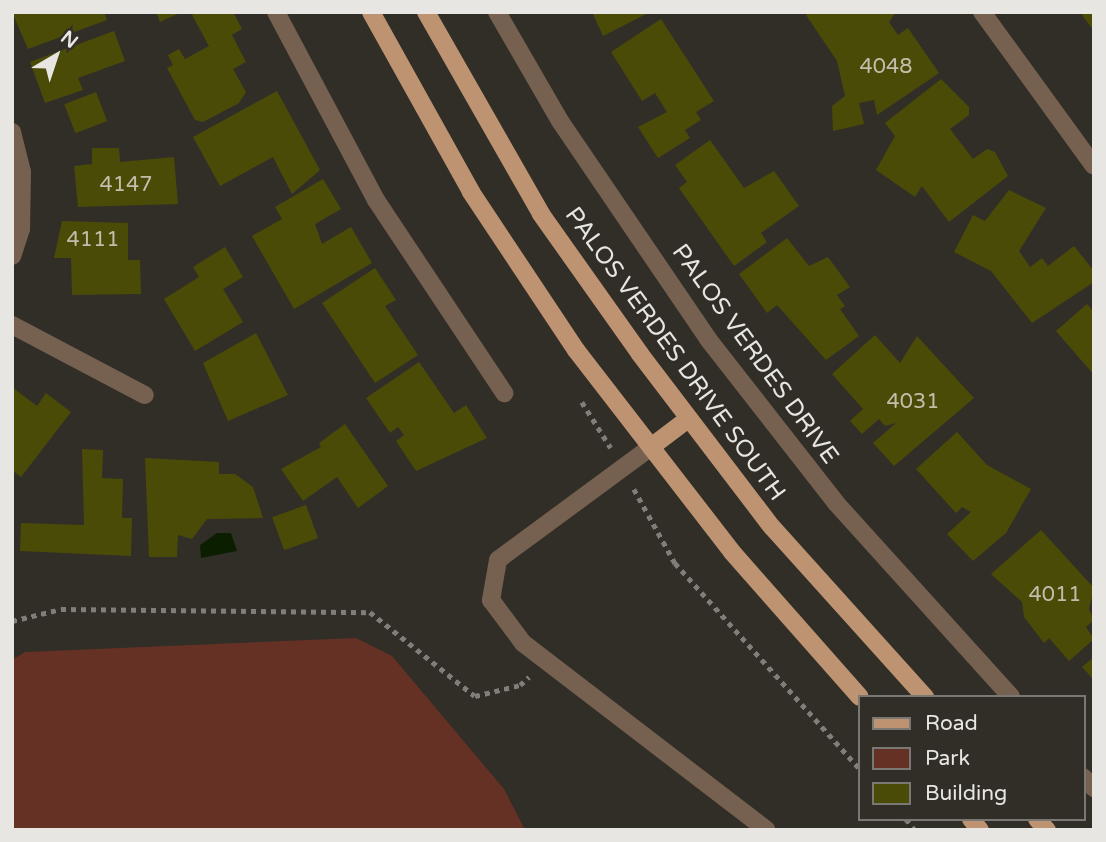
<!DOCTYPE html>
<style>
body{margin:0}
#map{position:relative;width:1106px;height:842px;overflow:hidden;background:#312e27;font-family:"Varela Round",sans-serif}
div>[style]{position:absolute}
.green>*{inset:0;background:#643124}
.water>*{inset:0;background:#0b1f00}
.building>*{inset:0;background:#4b4b08;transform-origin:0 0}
.path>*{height:4.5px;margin-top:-2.25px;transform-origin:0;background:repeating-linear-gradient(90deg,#817e79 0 5px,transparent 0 10px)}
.minor>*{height:18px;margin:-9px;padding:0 9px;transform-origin:9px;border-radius:9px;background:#766151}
.primary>*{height:18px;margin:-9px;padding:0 9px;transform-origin:9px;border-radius:9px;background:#be9371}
span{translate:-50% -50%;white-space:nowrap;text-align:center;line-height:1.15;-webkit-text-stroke:5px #312e27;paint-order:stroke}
.number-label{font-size:21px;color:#c1bfac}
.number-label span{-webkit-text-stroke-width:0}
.street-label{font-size:24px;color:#e8e6e2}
.frame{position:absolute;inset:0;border:14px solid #e8e6e2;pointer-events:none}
.legend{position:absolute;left:858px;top:695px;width:228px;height:126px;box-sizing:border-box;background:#312e27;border:2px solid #7a7872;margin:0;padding:9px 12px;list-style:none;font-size:21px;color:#e8e6e2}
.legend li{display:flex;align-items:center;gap:14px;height:35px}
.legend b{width:35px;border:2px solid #7a7872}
.north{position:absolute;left:21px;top:21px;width:70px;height:70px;-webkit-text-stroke:5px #312e27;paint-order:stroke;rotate:39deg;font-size:19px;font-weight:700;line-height:28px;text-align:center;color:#e8e6e2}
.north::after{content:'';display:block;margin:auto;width:24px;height:32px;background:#e8e6e2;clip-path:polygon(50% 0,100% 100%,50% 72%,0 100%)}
</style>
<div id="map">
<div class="green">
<i style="clip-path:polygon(356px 638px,392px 656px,504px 789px,525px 830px,12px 830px,12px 660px,25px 652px)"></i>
</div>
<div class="water">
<i style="clip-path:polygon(217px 533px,231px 533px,237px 551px,201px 558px,200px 545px)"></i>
</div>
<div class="building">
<i style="clip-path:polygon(12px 12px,104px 12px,107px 20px,28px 49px)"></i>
<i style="clip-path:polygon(156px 12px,182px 12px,160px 22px)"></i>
<i style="clip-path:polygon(197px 12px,233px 12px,242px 29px,232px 35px,246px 62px,233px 69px,246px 92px,239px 103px,203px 122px,195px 120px,167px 68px,173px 65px,168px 55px,179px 49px,185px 59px,209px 46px,192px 15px)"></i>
<i style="clip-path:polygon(592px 12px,650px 12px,603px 36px)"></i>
<i style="clip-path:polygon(810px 12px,896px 12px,889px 22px,898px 35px,908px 28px,939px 73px,877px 115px,874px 100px,859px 103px,864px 124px,833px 131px,832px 106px,845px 96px,837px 61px,806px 15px)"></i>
<i style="clip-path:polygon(1086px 12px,1094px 12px,1094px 31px,1082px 15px)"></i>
<i style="clip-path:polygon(661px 19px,714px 101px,696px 112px,701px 120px,685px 130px,690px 138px,658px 158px,638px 127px,667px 112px,655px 93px,642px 101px,611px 52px)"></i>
<i style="clip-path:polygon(114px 31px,125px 61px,78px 78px,83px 90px,45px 103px,30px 62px)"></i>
<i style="clip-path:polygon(941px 79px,969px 107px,969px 115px,950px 129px,973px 159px,987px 149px,995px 152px,1008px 176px,949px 222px,922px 186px,915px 197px,876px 170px,895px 136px,885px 123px)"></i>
<i style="clip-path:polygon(277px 91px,320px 170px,292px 194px,273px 157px,220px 186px,193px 137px)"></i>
<i style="left:96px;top:92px;width:31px;height:34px;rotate:69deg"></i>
<i style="clip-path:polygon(710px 140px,744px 188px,774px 171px,799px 206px,761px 233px,767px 242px,734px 266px,679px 188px,687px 182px,675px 165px)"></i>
<i style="clip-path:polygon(92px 148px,119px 148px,120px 162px,174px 157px,178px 204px,78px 207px,74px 166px,92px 164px)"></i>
<i style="clip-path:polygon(323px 179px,341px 209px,315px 224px,322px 244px,351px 227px,372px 263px,294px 309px,252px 236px,282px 219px,275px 207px)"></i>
<i style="clip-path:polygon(1009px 190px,1046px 208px,1019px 251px,1030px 267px,1042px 258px,1048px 266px,1074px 246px,1094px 271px,1094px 282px,1032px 323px,991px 271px,954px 252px,973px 215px,985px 221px)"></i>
<i style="clip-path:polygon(62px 221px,128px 223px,128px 260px,140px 260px,141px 294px,72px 295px,71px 258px,54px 258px)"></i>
<i style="clip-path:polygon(787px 238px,809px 266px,828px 257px,850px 287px,837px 295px,845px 306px,840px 309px,859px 336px,826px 360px,777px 305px,767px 313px,739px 274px)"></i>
<i style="clip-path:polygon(225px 247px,243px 277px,223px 289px,243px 322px,195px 351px,164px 299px,199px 277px,193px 267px)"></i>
<i style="clip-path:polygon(375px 268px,396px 300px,385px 306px,418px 355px,375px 383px,322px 303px)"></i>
<i style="clip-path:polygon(1087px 304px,1094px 312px,1094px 375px,1056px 331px)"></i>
<i style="clip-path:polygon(256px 333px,288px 395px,228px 421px,203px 363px)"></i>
<i style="clip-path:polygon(875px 335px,900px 363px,917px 336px,974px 398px,894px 466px,873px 443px,896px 423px,885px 426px,879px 419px,862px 434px,850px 421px,863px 409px,832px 374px)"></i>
<i style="clip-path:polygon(419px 362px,454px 413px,466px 405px,487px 438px,416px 471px,396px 441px,404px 435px,398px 427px,390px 433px,366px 398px)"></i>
<i style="clip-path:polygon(12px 387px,37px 406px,46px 393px,71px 412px,21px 477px,12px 470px)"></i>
<i style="clip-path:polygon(345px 424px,388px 486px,358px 508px,337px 477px,303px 501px,281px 469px,321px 447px,319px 443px)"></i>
<i style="clip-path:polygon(957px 432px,987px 465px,1031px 489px,1006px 533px,973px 561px,947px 534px,971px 512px,962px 507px,956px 513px,916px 469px)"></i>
<i style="clip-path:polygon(82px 449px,103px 450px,102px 478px,123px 479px,122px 518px,132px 518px,131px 556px,20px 551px,21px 523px,84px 525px)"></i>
<i style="clip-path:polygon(145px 458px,219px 462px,219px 474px,235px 474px,253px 487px,263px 518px,207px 519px,192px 539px,178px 535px,177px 557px,149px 557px)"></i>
<i style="left:306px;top:505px;width:35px;height:36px;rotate:70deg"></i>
<i style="clip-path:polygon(1041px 530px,1094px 588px,1089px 609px,1094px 620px,1086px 627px,1094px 639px,1069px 661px,1049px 638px,1044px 643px,1024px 617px,1022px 602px,991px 574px)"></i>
<i style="clip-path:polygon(1094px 657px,1094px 680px,1082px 667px)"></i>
</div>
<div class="path">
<i style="left:582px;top:402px;width:54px;rotate:57.8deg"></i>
<i style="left:634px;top:489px;width:85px;rotate:61deg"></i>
<i style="left:675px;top:563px;width:275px;rotate:48.1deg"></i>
<i style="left:12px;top:621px;width:50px;rotate:-13.8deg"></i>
<i style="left:61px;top:609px;width:309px;rotate:0.6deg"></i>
<i style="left:370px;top:612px;width:134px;rotate:38.7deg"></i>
<i style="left:475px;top:696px;width:46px;rotate:-13.7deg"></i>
<i style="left:520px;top:685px;width:12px;rotate:-42deg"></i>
<i style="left:906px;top:819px;width:14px;rotate:51deg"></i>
</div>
<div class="minor">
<i style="left:276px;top:12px;width:213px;rotate:62deg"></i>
<i style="left:376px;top:200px;width:232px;rotate:56.4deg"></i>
<i style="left:497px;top:12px;width:126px;rotate:60deg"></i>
<i style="left:560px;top:121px;width:263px;rotate:55.8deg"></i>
<i style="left:708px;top:339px;width:208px;rotate:52deg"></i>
<i style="left:836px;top:503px;width:261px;rotate:47.9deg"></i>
<i style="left:982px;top:12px;width:190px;rotate:54deg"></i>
<i style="left:12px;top:132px;width:41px;rotate:76deg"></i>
<i style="left:22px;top:172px;width:57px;rotate:91deg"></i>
<i style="left:21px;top:229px;width:28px;rotate:108deg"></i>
<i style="left:12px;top:325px;width:150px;rotate:27.8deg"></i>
<i style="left:651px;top:447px;width:190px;rotate:143.6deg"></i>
<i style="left:498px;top:560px;width:41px;rotate:99.9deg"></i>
<i style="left:491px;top:600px;width:54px;rotate:53.3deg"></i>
<i style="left:523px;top:643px;width:307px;rotate:37.5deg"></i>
<i style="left:1083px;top:777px;width:16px;rotate:45deg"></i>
</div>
<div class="primary">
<i style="left:371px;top:12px;width:206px;rotate:60.9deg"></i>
<i style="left:471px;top:192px;width:190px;rotate:56.4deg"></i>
<i style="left:576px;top:350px;width:255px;rotate:52.3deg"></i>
<i style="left:732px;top:552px;width:193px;rotate:48.6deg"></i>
<i style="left:426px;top:12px;width:232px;rotate:60.3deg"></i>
<i style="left:541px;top:214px;width:171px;rotate:54.7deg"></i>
<i style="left:640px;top:354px;width:218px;rotate:52.7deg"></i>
<i style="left:772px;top:527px;width:229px;rotate:48deg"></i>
<i style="left:651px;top:447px;width:46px;rotate:-37.1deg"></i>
<i style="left:971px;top:819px;width:14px;rotate:51deg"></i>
<i style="left:1037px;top:819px;width:15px;rotate:48deg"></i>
</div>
<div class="number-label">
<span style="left:886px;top:67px">4048</span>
<span style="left:126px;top:185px">4147</span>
<span style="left:93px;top:240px">4111</span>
<span style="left:913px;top:402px">4031</span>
<span style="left:1055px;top:595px">4011</span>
</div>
<div class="street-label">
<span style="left:675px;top:354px;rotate:54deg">PALOS VERDES DRIVE SOUTH</span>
<span style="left:755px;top:354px;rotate:54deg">PALOS VERDES DRIVE</span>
</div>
<div class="frame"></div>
<ul class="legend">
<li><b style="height:9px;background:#be9371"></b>Road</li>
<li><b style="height:19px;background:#643124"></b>Park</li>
<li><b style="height:19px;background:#4b4b08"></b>Building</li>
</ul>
<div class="north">N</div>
</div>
